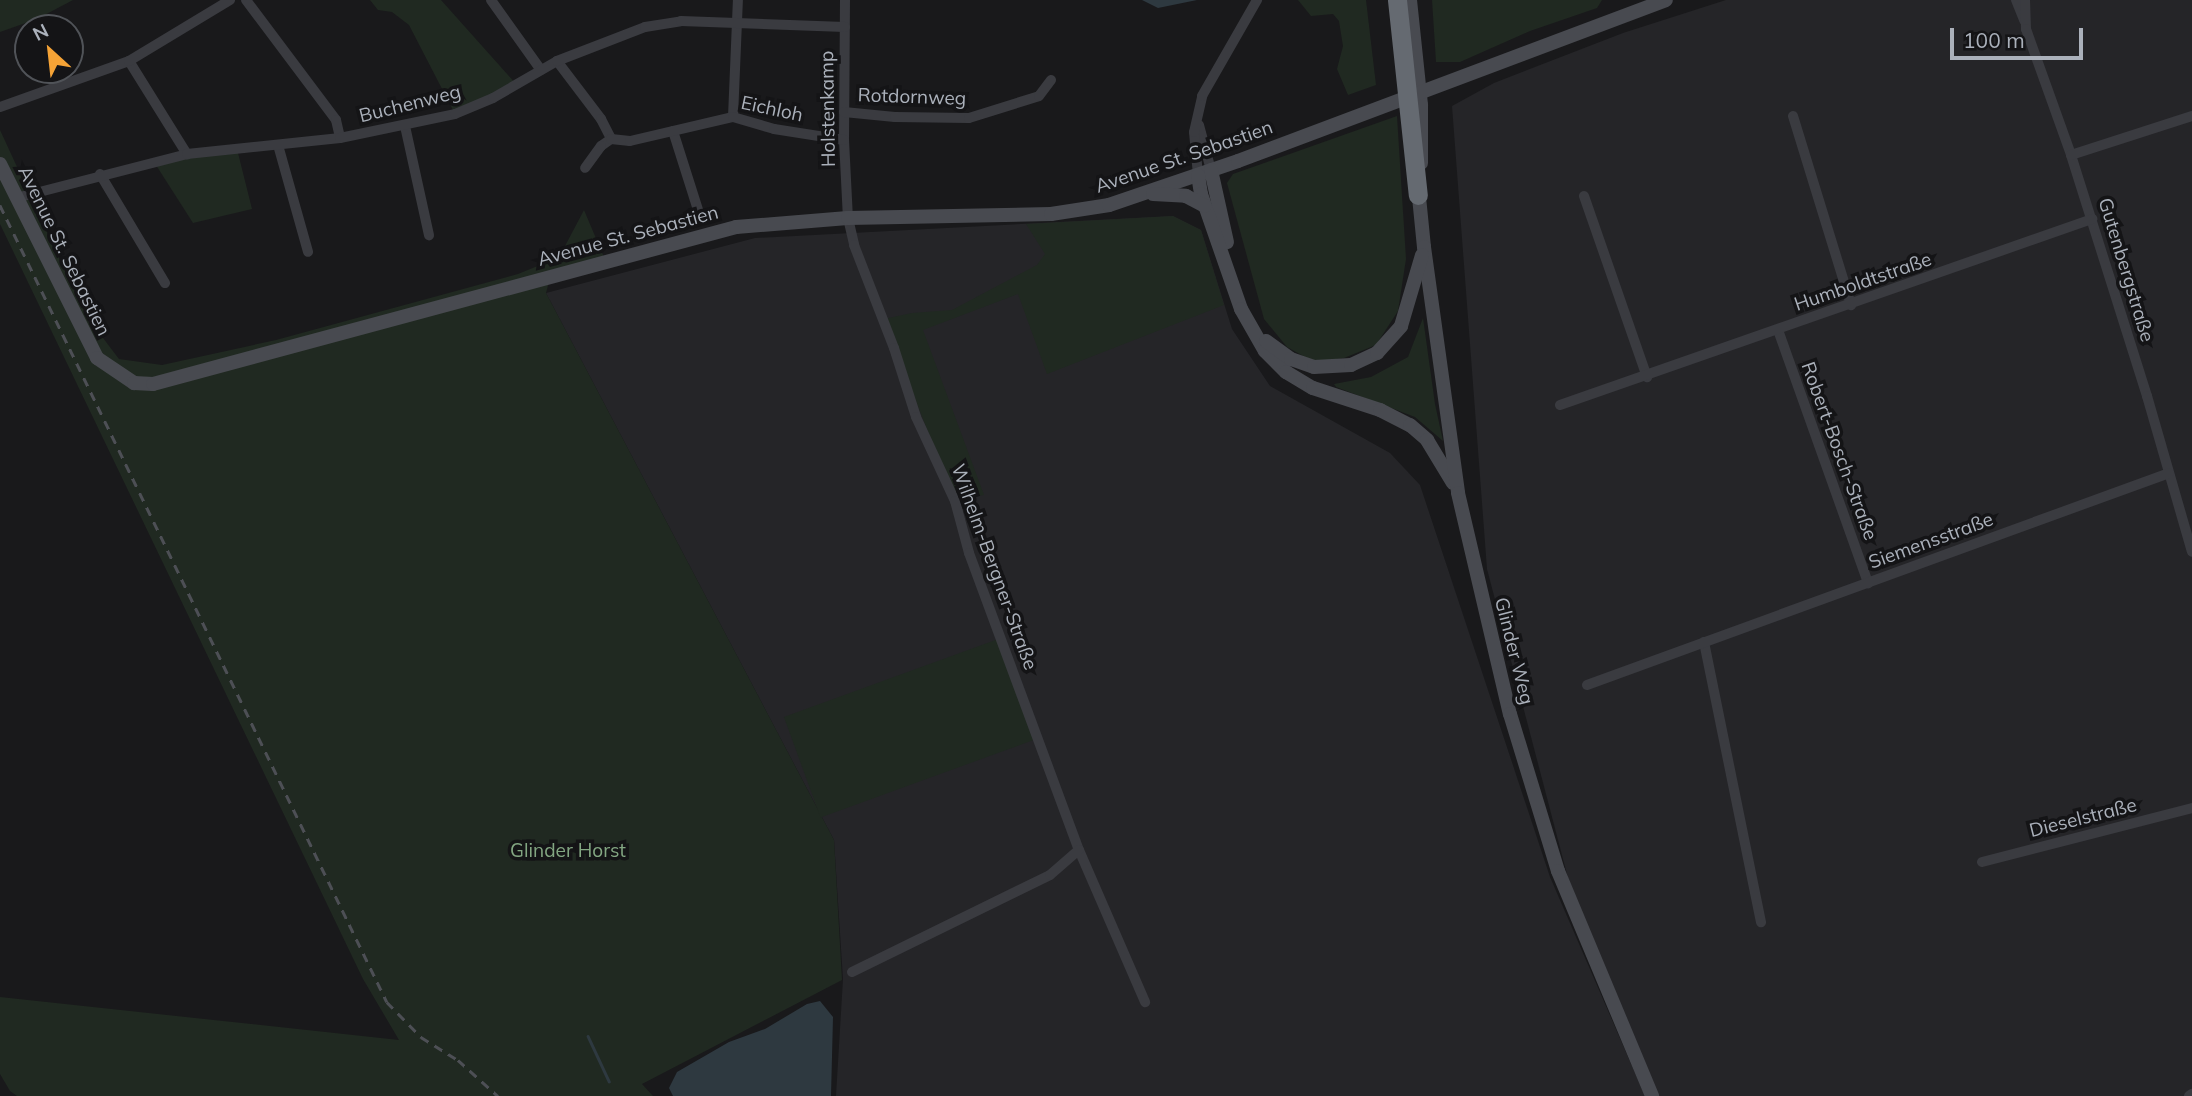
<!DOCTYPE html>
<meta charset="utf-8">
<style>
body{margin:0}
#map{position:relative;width:2192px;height:1096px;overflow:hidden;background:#19191b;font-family:Mulish,sans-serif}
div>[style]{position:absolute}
.built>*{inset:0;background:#252528}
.green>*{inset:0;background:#202921;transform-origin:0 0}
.water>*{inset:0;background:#2e3940}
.stream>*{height:2.5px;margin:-1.25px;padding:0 1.25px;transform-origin:1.25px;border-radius:1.25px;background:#2e3940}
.street>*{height:10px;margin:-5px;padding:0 5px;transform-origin:5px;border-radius:5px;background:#3a3b40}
.secondary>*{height:14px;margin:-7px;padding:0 7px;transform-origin:7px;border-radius:7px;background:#484a50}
.highway>*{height:19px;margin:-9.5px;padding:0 9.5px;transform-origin:9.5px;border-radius:9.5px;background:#656a71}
.rail>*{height:2.5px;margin-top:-1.25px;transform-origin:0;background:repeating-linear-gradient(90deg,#4d4f55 0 9px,transparent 0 16px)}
span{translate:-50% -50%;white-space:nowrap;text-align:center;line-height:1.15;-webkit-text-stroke:7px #141416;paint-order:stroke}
.street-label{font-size:19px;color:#abb1bb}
.park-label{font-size:19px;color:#83a682}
.north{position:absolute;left:14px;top:14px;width:70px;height:70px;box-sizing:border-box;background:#141416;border:2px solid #505358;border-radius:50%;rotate:333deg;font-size:19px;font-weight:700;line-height:28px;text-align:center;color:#abb1bb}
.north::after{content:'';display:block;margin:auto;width:24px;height:32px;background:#f5a336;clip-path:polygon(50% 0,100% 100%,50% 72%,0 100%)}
.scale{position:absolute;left:1950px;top:28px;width:133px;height:32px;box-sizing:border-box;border:4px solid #abb1bb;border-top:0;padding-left:9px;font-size:21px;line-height:24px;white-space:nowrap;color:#abb1bb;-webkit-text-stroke:5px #141416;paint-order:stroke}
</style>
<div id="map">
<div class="built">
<i style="clip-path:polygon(1726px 0,2192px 0,2192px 1096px,1657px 1096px,1568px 878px,1487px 569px,1452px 106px,1494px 83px,1623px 33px)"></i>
<i style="clip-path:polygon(1173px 216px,1201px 230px,1232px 329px,1270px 386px,1390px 453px,1420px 485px,1550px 877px,1645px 1096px,836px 1096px,843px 979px,834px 840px,546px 293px,755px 238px)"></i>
</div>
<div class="green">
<i style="clip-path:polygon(0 0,73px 0,37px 19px,0 32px)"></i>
<i style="clip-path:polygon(370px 0,441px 0,517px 85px,455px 114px,409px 25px,392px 12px,378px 10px)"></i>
<i style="clip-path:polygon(1298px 0,1366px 0,1376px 85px,1348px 95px,1337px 69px,1343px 46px,1339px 21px,1333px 14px,1311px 16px)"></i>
<i style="clip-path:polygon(1432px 0,1602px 0,1597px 8px,1530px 31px,1460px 62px,1436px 62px)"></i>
<i style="clip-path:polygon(1397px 116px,1406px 259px,1398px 311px,1376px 345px,1344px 358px,1314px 362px,1287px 347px,1264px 319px,1227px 183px,1233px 174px)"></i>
<i style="clip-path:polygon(0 130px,62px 264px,100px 334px,119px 359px,162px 365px,276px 340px,518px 274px,545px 263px,565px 246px,584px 210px,606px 262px,550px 278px,546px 293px,834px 840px,842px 980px,642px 1084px,653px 1096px,17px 1096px,10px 1091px,0 1074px,0 997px,399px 1040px,363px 979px,0 224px)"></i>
<i style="clip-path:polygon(237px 149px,252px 209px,193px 223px,154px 162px)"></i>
<i style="clip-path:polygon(1173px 216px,1201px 230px,1224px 305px,1047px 374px,1018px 294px,923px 330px,984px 495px,955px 501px,884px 319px,912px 313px,952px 310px,1037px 265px,1045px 254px,1026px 224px)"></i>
<i style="clip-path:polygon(1423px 318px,1435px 404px,1443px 441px,1415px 417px,1336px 387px,1334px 384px,1371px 377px,1408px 357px)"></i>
<i style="left:1001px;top:638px;width:107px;height:231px;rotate:70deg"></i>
</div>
<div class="water">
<i style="clip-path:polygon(1142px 0,1197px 0,1158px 8px)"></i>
<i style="clip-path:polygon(820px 1001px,833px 1017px,831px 1096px,673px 1096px,669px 1088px,677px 1072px,729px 1042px,765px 1029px,807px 1004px)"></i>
</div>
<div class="stream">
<i style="left:588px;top:1036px;width:50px;rotate:65deg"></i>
</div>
<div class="street">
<i style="left:246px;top:0;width:150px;rotate:53.1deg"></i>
<i style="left:336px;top:120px;width:18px;rotate:77deg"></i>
<i style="left:491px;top:0;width:86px;rotate:54.5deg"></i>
<i style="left:845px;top:0;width:140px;rotate:90.4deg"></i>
<i style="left:844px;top:140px;width:78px;rotate:87.1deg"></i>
<i style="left:848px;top:218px;width:28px;rotate:77deg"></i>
<i style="left:854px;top:245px;width:110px;rotate:68.8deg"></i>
<i style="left:894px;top:348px;width:72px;rotate:72.3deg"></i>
<i style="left:916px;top:417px;width:93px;rotate:65.1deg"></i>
<i style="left:955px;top:501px;width:54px;rotate:74.9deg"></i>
<i style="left:969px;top:553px;width:317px;rotate:69.7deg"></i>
<i style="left:1079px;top:850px;width:166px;rotate:66.5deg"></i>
<i style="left:2016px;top:0;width:22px;rotate:68deg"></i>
<i style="left:2025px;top:0;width:29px;rotate:88deg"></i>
<i style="left:2026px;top:29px;width:134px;rotate:70.3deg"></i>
<i style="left:2071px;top:155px;width:253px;rotate:72.5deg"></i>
<i style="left:2147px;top:396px;width:162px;rotate:73.9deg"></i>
<i style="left:129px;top:61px;width:110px;rotate:58.1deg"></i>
<i style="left:557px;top:61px;width:73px;rotate:52.8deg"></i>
<i style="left:601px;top:119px;width:22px;rotate:63deg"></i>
<i style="left:611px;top:139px;width:12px;rotate:145deg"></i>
<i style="left:601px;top:146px;width:27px;rotate:126deg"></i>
<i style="left:0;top:107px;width:137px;rotate:-19.6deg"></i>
<i style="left:129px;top:61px;width:118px;rotate:-31.1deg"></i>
<i style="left:844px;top:112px;width:51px;rotate:5.6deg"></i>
<i style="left:895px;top:117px;width:74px;rotate:0.8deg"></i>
<i style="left:969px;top:118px;width:73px;rotate:-17.4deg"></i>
<i style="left:1039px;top:96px;width:20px;rotate:-53deg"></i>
<i style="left:1793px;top:116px;width:198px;rotate:72.9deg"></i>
<i style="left:733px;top:117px;width:117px;rotate:-87.6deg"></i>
<i style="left:1199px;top:125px;width:47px;rotate:75.1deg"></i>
<i style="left:405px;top:126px;width:112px;rotate:77.6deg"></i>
<i style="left:673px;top:131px;width:83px;rotate:72.4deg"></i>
<i style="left:611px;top:139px;width:19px;rotate:6deg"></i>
<i style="left:630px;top:141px;width:106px;rotate:-13.1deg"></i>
<i style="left:733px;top:117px;width:43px;rotate:16.3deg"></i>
<i style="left:774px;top:129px;width:71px;rotate:8.9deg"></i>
<i style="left:278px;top:145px;width:111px;rotate:74.3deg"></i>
<i style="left:2071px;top:155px;width:127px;rotate:-17.9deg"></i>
<i style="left:100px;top:174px;width:127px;rotate:59.2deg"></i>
<i style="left:1198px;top:175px;width:43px;rotate:-95.3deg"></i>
<i style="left:1194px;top:132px;width:37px;rotate:-77deg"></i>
<i style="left:1202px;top:96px;width:111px;rotate:-60.2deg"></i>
<i style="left:1584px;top:196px;width:192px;rotate:70.8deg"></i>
<i style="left:16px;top:198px;width:177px;rotate:-14.4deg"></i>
<i style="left:187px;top:154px;width:154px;rotate:-6deg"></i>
<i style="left:340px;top:138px;width:117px;rotate:-11.8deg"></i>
<i style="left:455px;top:114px;width:41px;rotate:-22.8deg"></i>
<i style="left:493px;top:98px;width:74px;rotate:-30deg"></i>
<i style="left:557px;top:61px;width:94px;rotate:-21.1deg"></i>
<i style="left:645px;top:27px;width:36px;rotate:-9deg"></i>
<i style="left:681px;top:21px;width:164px;rotate:2.1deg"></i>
<i style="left:1778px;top:330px;width:269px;rotate:70.4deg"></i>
<i style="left:1560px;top:405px;width:564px;rotate:-19.27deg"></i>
<i style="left:1704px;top:642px;width:286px;rotate:78.5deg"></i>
<i style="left:1587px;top:685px;width:619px;rotate:-20.01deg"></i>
<i style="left:1982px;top:862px;width:217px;rotate:-14.4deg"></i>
<i style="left:852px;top:972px;width:220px;rotate:-26.1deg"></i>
<i style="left:1050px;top:875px;width:38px;rotate:-41deg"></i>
<i style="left:2189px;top:1096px;width:4px;rotate:-34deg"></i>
</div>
<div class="secondary">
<i style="left:1410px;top:0;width:106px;rotate:84deg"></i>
<i style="left:1421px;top:105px;width:58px;rotate:90deg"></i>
<i style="left:0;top:164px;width:217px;rotate:63.4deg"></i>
<i style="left:97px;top:358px;width:45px;rotate:34deg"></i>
<i style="left:134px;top:383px;width:19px;rotate:3deg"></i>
<i style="left:153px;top:384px;width:604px;rotate:-15.07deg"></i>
<i style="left:736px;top:227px;width:112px;rotate:-4.6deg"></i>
<i style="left:848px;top:218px;width:203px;rotate:-1.1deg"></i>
<i style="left:1051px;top:214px;width:59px;rotate:-8.8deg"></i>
<i style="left:1109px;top:205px;width:136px;rotate:-18.8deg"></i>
<i style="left:1238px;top:161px;width:457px;rotate:-20.6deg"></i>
<i style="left:1211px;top:170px;width:74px;rotate:77.5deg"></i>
<i style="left:1198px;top:175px;width:19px;rotate:81deg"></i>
<i style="left:1201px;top:194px;width:122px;rotate:70.8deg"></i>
<i style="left:1241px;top:309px;width:48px;rotate:60.3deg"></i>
<i style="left:1265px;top:351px;width:30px;rotate:45deg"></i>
<i style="left:1286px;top:372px;width:31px;rotate:31deg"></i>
<i style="left:1313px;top:388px;width:71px;rotate:18.2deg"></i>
<i style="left:1380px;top:410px;width:34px;rotate:27deg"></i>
<i style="left:1410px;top:425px;width:23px;rotate:41deg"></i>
<i style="left:1427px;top:440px;width:50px;rotate:58.8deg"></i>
<i style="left:1418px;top:187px;width:60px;rotate:84.3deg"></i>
<i style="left:1424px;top:247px;width:248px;rotate:82.1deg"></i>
<i style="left:1458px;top:493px;width:227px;rotate:76.8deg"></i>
<i style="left:1510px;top:714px;width:164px;rotate:73deg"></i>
<i style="left:1558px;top:871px;width:244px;rotate:67.3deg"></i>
<i style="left:1153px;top:194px;width:33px;rotate:3deg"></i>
<i style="left:1186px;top:196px;width:21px;rotate:28deg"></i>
<i style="left:1266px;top:341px;width:31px;rotate:36deg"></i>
<i style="left:1291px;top:359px;width:24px;rotate:19deg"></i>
<i style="left:1314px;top:367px;width:37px;rotate:-3deg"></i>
<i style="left:1351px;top:365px;width:29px;rotate:-25deg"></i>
<i style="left:1377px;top:353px;width:36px;rotate:-48deg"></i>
<i style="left:1401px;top:326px;width:74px;rotate:-73.5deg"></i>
</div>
<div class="highway">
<i style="left:1397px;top:0;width:196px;rotate:83.9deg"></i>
</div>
<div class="rail">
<i style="left:0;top:205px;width:886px;rotate:64.1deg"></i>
<i style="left:387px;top:1002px;width:49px;rotate:45.8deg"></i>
<i style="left:421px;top:1037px;width:44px;rotate:31.9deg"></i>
<i style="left:458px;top:1060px;width:54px;rotate:42deg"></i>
</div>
<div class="street-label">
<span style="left:912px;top:97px;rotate:2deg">Rotdornweg</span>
<span style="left:410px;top:104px;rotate:-14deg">Buchenweg</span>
<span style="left:772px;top:109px;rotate:12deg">Eichloh</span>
<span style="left:828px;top:109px;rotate:-91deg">Holstenkamp</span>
<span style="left:1184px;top:157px;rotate:-19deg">Avenue St. Sebastien</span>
<span style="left:628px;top:236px;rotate:-15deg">Avenue St. Sebastien</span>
<span style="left:64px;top:251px;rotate:64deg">Avenue St. Sebastien</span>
<span style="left:2126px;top:270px;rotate:73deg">Gutenbergstraße</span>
<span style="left:1863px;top:282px;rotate:-19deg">Humboldtstraße</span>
<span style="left:1839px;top:451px;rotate:70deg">Robert-Bosch-Straße</span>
<span style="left:1931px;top:541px;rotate:-20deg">Siemensstraße</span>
<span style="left:994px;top:567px;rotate:70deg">Wilhelm-Bergner-Straße</span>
<span style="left:1514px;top:651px;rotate:76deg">Glinder Weg</span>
<span style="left:2083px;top:818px;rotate:-14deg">Dieselstraße</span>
</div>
<div class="park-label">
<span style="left:568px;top:851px">Glinder Horst</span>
</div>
<div class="north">N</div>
<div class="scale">100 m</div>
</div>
